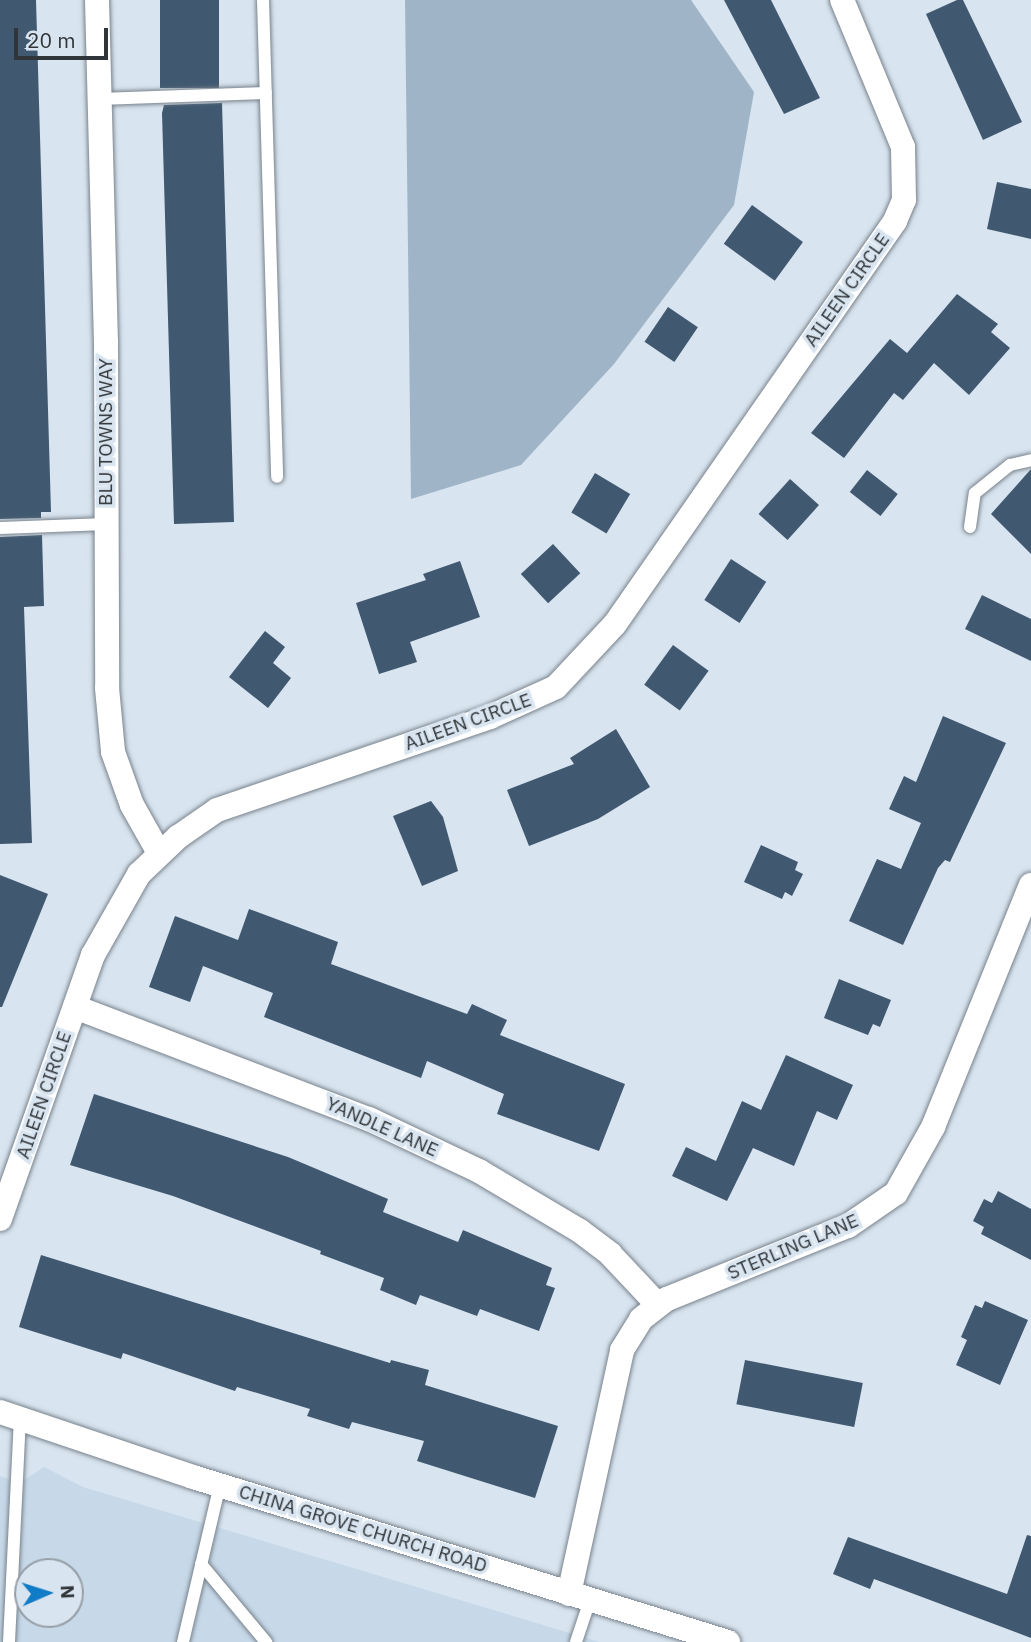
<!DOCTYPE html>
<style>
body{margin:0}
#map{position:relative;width:1031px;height:1642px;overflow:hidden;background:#d8e4ef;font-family:"IBM Plex Sans",sans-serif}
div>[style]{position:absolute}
.built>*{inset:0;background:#c7d9e9}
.green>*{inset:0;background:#a0b4c8}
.building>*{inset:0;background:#405970;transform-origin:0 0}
.roads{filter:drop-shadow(0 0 2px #78828c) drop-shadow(0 0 2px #78828c)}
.service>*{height:12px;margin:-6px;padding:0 6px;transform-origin:6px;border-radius:6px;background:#fff}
.minor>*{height:24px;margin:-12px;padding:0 12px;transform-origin:12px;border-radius:12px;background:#fff}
span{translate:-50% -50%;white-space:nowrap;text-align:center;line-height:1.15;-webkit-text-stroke:7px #d8e4ef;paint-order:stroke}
.street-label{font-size:19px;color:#303539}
.north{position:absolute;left:14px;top:1558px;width:70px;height:70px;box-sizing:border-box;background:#d8e4ef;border:2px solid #959ea6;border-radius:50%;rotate:87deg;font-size:19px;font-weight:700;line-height:28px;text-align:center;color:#303539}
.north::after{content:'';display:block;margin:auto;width:24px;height:32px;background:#107bc6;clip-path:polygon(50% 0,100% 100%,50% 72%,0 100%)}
.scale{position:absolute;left:14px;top:28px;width:94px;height:32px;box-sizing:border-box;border:4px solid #303539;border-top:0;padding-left:9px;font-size:21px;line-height:24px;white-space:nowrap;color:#303539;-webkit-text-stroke:5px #d8e4ef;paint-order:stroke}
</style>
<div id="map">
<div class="built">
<i style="clip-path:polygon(evenodd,44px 1467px,83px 1487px,600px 1642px,0 1642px,0 1476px,20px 1483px,44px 1467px,28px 1572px,70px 1572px,70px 1614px,28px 1614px,28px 1572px)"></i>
</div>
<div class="green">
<i style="clip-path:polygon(405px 0,691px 0,754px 92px,734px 205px,614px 364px,521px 465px,411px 499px)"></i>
</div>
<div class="building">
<i style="clip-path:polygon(0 0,36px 0,51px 512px,41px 512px,41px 518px,0 519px)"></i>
<i style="left:160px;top:0;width:59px;height:88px"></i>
<i style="clip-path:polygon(724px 0,771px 0,820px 98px,784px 114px)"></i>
<i style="clip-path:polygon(957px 0,963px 0,1022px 122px,983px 140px,926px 14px)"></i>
<i style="clip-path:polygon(222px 103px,234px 522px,174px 524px,162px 113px,164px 105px)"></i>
<i style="clip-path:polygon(997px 182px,1031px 189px,1031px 239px,987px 229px)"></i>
<i style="left:752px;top:205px;width:63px;height:48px;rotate:36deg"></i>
<i style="clip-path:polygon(957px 294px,998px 324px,991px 332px,1010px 348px,969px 395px,934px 363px,903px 400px,894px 393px,844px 458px,811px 433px,890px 339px,907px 353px)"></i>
<i style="left:668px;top:307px;width:36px;height:42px;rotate:34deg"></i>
<i style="clip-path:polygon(1031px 469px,1031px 554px,991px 514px)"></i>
<i style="left:867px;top:470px;width:39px;height:28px;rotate:38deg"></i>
<i style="left:595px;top:473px;width:41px;height:46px;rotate:31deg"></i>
<i style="left:790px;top:479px;width:39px;height:47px;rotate:42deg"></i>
<i style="clip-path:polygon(42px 535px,44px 606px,24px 607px,32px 843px,0 844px,0 537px)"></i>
<i style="left:553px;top:544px;width:40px;height:44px;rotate:47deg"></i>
<i style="left:731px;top:559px;width:42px;height:49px;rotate:33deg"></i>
<i style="clip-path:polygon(460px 561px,480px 617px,410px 642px,417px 662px,379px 674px,356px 603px,426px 580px,423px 574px)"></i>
<i style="clip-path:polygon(982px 595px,1031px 619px,1031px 661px,965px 629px)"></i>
<i style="clip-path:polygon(265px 631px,285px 647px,273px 663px,291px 678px,268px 708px,229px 677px)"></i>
<i style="left:673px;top:645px;width:44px;height:49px;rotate:36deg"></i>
<i style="clip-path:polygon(943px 716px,1006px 743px,950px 862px,945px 860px,938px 868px,903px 945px,849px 921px,877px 859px,901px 869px,921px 823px,889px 809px,904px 776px,916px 782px)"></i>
<i style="clip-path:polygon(616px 729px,650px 787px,598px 819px,529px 846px,507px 790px,574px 764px,570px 758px)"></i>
<i style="clip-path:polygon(431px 801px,443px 817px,458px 871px,422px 886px,393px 816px)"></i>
<i style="clip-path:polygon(761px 845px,798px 862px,795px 870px,803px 874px,792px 896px,785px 892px,782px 899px,744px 882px)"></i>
<i style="clip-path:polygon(0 875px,48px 894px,2px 1007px,0 1007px)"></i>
<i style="clip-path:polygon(249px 909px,338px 942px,331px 964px,467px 1014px,472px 1004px,507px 1020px,500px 1035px,625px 1084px,599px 1151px,497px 1114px,504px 1094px,427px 1061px,421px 1078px,264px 1017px,273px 993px,203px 966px,190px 1002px,149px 987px,175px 916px,238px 940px)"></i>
<i style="clip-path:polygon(839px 979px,891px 1000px,880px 1027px,873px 1024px,868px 1035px,824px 1018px)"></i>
<i style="clip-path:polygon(786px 1055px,853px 1085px,837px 1120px,817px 1111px,794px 1166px,753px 1148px,727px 1201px,672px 1176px,686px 1147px,716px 1161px,742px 1101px,761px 1110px)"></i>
<i style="clip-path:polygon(94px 1094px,288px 1157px,388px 1199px,383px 1212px,458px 1242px,463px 1230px,552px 1268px,546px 1285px,555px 1288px,539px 1331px,480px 1309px,477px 1316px,420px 1295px,416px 1305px,380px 1290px,384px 1278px,320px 1254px,321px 1251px,173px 1196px,70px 1165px)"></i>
<i style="clip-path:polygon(998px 1191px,1031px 1209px,1031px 1260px,981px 1234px,984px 1227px,973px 1221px,984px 1199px,992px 1203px)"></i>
<i style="clip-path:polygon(41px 1255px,390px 1363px,391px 1360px,429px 1370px,425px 1385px,558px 1426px,535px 1498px,417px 1461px,424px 1441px,352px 1422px,349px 1429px,307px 1416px,310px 1409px,237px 1387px,235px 1391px,123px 1353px,121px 1359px,19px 1327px)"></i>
<i style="clip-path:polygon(985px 1301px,1028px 1320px,1000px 1385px,956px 1365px,967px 1340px,961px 1337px,975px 1305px,982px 1308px)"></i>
<i style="left:745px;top:1360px;width:120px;height:45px;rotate:11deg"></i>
<i style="clip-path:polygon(1027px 1535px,1031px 1536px,1031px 1638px,874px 1579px,870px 1589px,833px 1574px,848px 1537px,1007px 1594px)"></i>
</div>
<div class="roads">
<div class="service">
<i style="left:263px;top:0;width:477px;rotate:88.3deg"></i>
<i style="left:99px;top:99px;width:167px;rotate:-2.1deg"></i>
<i style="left:970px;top:527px;width:34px;rotate:-82deg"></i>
<i style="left:975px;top:493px;width:45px;rotate:-38.7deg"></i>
<i style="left:1010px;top:465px;width:22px;rotate:-13deg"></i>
<i style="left:0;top:528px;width:106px;rotate:-2.2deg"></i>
<i style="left:201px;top:1564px;width:102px;rotate:50.2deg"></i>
<i style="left:9px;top:1642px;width:223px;rotate:-87.2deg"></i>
<i style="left:183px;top:1642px;width:162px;rotate:-76.8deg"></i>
<i style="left:576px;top:1642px;width:44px;rotate:-71.6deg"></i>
</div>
<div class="minor">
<i style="left:97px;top:0;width:341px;rotate:88.5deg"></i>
<i style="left:106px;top:341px;width:347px;rotate:89.8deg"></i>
<i style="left:107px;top:688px;width:64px;rotate:84.6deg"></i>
<i style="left:113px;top:752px;width:56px;rotate:70.3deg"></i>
<i style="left:132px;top:805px;width:55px;rotate:60.6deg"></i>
<i style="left:75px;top:1007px;width:315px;rotate:20.9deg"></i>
<i style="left:369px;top:1119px;width:122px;rotate:25.3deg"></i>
<i style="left:479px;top:1171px;width:117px;rotate:30.7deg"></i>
<i style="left:580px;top:1231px;width:38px;rotate:37deg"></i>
<i style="left:610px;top:1254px;width:69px;rotate:46.8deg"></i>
<i style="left:0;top:1219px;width:280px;rotate:-70.6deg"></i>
<i style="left:93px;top:955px;width:93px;rotate:-60.4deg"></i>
<i style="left:139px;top:874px;width:54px;rotate:-43.5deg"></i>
<i style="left:178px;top:837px;width:47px;rotate:-34.7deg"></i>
<i style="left:217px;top:810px;width:288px;rotate:-18.8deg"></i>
<i style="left:490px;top:717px;width:72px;rotate:-24.4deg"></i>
<i style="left:556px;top:687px;width:86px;rotate:-46.9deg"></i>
<i style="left:615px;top:624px;width:491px;rotate:-55.2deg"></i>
<i style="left:895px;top:221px;width:23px;rotate:-67deg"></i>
<i style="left:904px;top:200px;width:53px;rotate:-91.1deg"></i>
<i style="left:903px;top:147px;width:159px;rotate:-112.5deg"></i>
<i style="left:0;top:1412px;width:204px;rotate:18.6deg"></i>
<i style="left:193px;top:1477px;width:560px;rotate:17.14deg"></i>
<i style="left:569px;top:1594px;width:250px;rotate:-77.7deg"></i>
<i style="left:622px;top:1350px;width:36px;rotate:-58deg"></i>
<i style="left:641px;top:1319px;width:33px;rotate:-38deg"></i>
<i style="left:667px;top:1299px;width:195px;rotate:-22deg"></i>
<i style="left:848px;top:1226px;width:58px;rotate:-34.5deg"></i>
<i style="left:896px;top:1193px;width:76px;rotate:-60.7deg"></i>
<i style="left:933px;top:1127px;width:261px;rotate:-68deg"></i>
</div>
</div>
<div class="street-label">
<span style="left:847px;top:290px;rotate:-55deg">AILEEN CIRCLE</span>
<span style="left:106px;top:432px;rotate:-90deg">BLU TOWNS WAY</span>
<span style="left:468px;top:722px;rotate:-20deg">AILEEN CIRCLE</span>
<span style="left:44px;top:1095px;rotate:-71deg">AILEEN CIRCLE</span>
<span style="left:382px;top:1127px;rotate:24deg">YANDLE LANE</span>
<span style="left:793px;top:1247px;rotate:-23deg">STERLING LANE</span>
<span style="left:363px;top:1529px;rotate:17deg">CHINA GROVE CHURCH ROAD</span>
</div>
<div class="north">N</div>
<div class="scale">20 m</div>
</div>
